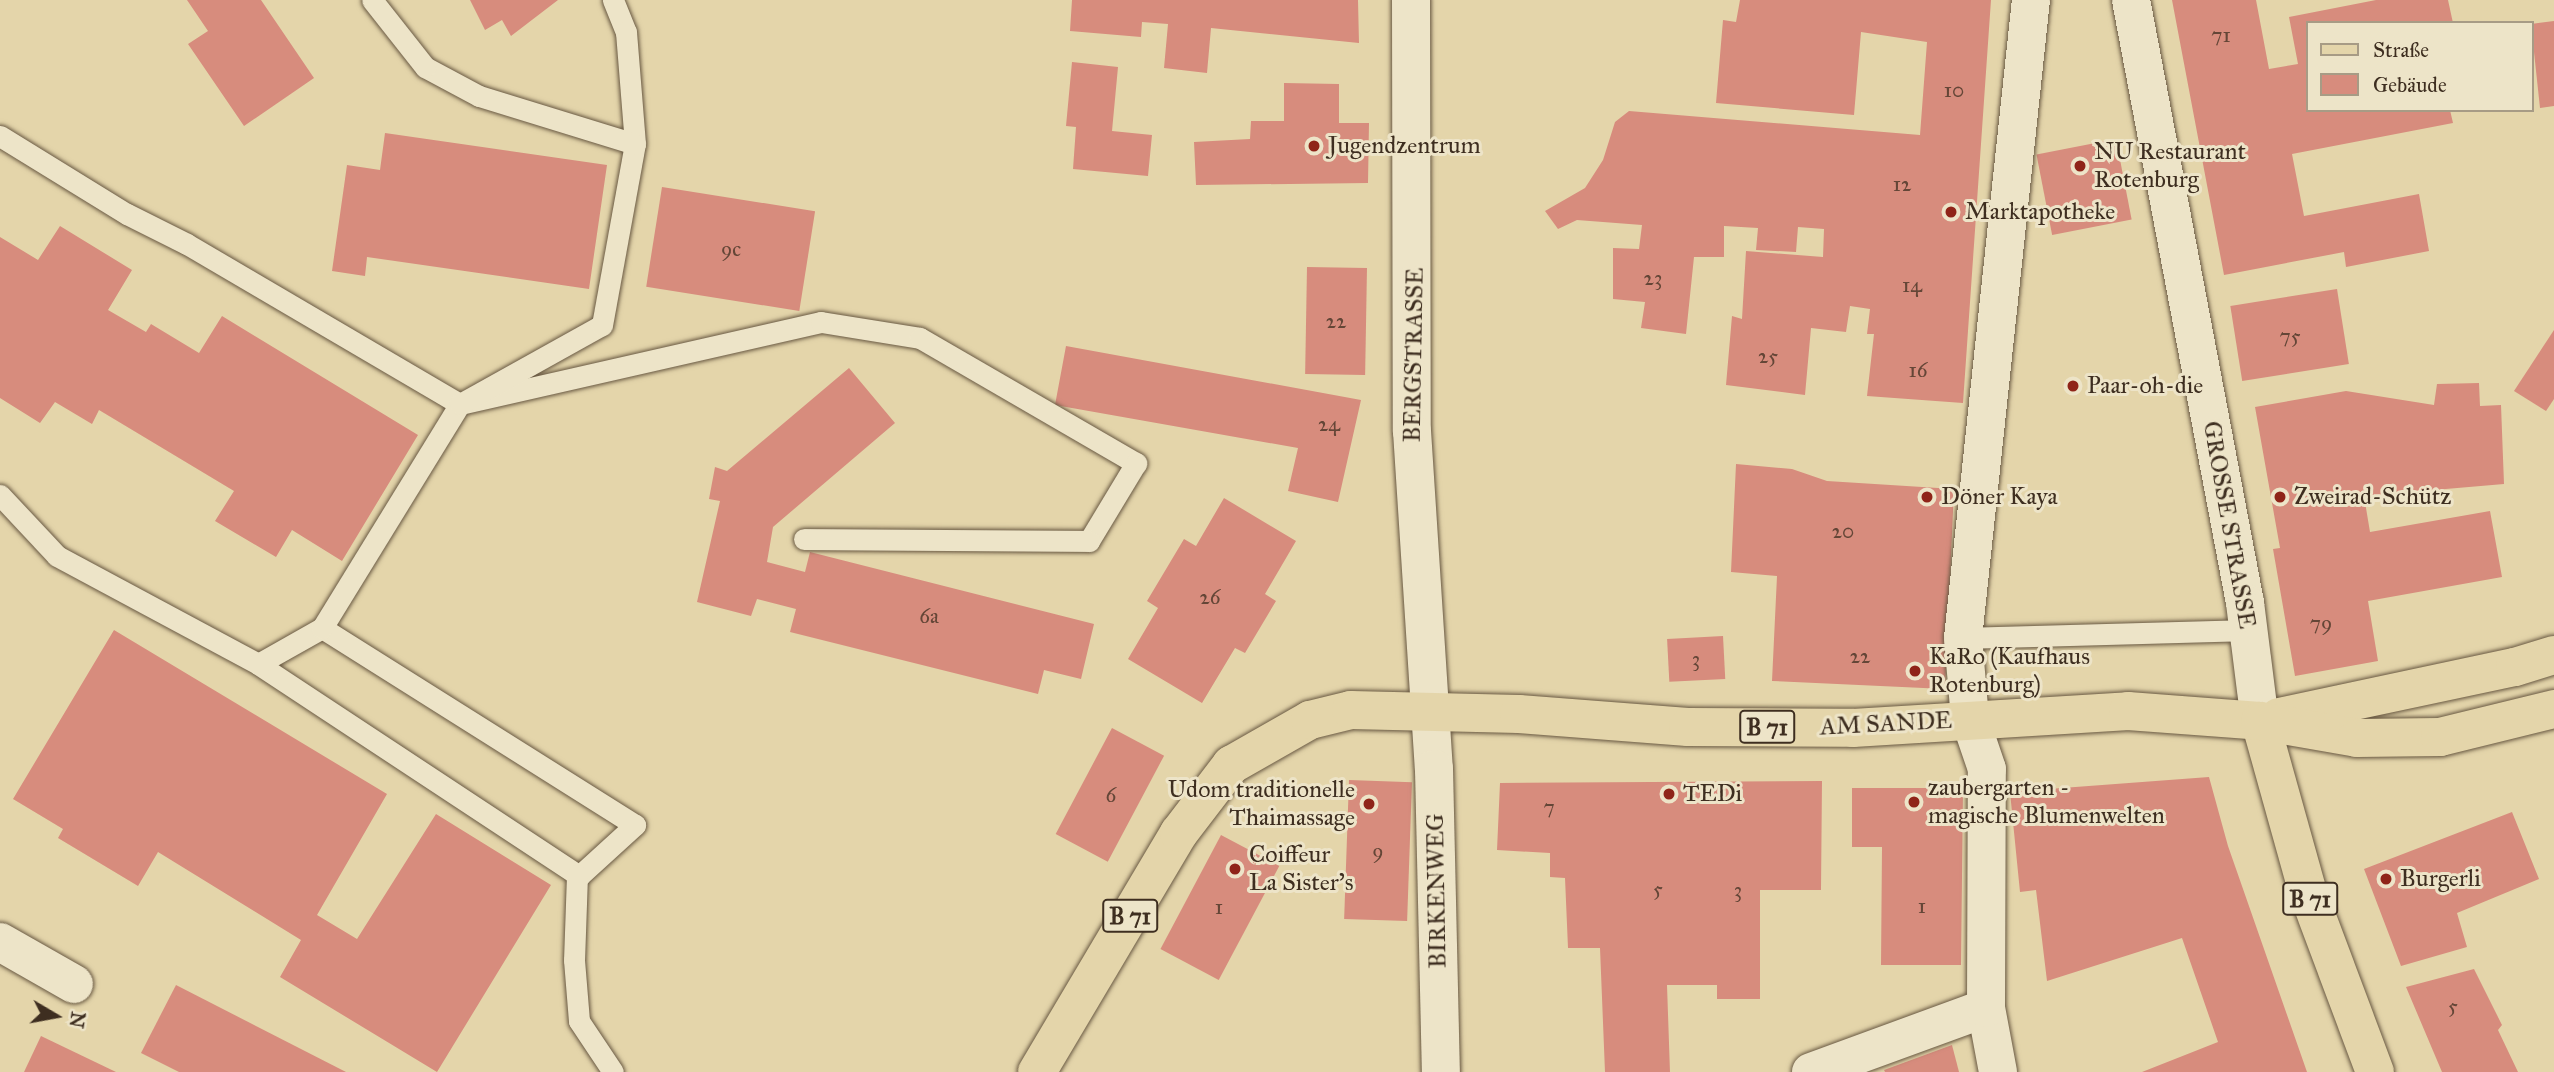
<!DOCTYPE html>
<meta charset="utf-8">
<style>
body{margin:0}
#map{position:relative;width:2554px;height:1072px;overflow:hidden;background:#e4d5aa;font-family:"IM FELL Great Primer",serif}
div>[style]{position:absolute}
.building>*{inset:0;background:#d78c7d;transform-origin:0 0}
.roads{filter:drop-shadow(0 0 2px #685842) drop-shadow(0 0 2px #685842)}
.service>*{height:21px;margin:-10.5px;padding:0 10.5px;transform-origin:10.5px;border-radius:10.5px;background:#ede4c8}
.minor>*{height:38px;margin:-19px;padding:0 19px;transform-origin:19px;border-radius:19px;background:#ede4c8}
.primary>*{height:38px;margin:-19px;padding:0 19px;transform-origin:19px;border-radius:19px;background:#e4d5aa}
.dots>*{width:19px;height:19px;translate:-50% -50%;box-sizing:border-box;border:4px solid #ede4c8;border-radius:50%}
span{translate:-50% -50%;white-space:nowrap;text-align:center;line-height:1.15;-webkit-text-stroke:6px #ede4c8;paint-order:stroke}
.number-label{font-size:21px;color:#644637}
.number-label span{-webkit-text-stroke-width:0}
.shield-label span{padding:2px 5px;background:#ede4c8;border:2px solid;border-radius:5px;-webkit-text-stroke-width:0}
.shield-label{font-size:23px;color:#3e2e20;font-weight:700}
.poi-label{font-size:24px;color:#3e2e20}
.left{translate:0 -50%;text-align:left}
.right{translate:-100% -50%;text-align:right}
.street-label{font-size:24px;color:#3e2e20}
.legend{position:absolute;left:2306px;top:21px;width:228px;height:91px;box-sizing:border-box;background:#ede4c8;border:2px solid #a79b85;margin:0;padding:9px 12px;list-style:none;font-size:21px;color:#3e2e20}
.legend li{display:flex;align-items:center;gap:14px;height:35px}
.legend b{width:35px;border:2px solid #a79b85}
.north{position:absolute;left:21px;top:981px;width:70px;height:70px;-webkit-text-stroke:5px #ede4c8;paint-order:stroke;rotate:100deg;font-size:19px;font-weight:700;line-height:28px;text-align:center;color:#3e2e20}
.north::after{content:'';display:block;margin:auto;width:24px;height:32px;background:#3e2e20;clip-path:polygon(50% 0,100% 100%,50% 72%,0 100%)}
</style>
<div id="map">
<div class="building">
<i style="clip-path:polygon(187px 0,261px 0,314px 78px,244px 126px,188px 44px,208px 31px)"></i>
<i style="clip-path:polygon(470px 0,558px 0,511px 36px,502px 20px,485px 30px)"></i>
<i style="clip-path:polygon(1072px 0,1358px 0,1359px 43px,1211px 28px,1207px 73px,1164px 68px,1168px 24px,1142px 22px,1141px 37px,1070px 31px)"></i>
<i style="clip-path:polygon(1740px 0,1991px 0,1963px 403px,1867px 396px,1874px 334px,1867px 334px,1870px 309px,1850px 306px,1846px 332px,1811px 328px,1805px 395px,1726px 385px,1732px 316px,1742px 319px,1746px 251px,1823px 257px,1824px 229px,1798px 227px,1796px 252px,1756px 250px,1758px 228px,1724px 226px,1724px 257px,1694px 257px,1686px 334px,1641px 328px,1645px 302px,1613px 299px,1613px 248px,1639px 249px,1642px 225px,1577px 220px,1558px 229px,1545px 211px,1585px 188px,1603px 160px,1615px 122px,1629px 111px,1920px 135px,1927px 42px,1861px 32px,1854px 115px,1716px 103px,1723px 20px,1736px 22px)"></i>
<i style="clip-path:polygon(2172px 0,2256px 0,2269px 69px,2298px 64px,2289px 17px,2376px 0,2448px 0,2453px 23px,2307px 23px,2307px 110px,2450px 110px,2453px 123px,2292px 154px,2304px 216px,2419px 194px,2429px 251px,2346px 267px,2344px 252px,2224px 275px)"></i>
<i style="clip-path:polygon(2554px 21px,2554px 106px,2540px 108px,2531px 24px)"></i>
<i style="clip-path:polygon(1072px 62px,1118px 67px,1112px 131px,1152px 135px,1148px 176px,1073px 169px,1076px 127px,1066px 126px)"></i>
<i style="clip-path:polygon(1284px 83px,1339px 84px,1339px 123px,1369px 123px,1368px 183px,1196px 185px,1194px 142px,1250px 139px,1251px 121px,1284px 121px)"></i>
<i style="clip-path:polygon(385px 133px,607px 165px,589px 289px,367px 257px,365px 276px,332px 271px,347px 165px,380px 170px)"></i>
<i style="left:2116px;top:139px;width:82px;height:81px;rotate:79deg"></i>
<i style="left:662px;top:187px;width:155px;height:101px;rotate:9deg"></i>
<i style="clip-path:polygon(60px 226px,132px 270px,108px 310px,146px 332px,151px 324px,199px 353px,222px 316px,418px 435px,342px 561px,292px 530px,276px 557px,215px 521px,234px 491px,99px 410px,92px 424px,55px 402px,40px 423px,0 398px,0 237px,38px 260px)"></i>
<i style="left:1307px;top:267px;width:60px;height:107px;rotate:1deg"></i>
<i style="left:2337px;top:289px;width:76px;height:108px;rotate:81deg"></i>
<i style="clip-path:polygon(2554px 330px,2554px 399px,2546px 411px,2514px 391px)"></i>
<i style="clip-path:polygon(1066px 346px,1361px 400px,1338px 502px,1288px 491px,1298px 448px,1055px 405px)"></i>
<i style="clip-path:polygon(849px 368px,895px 423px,773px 527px,767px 562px,805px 572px,810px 552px,1094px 624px,1081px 679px,1044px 670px,1038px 694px,790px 632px,796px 609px,757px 599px,751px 616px,697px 602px,720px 501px,709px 499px,715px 467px,727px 471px)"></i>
<i style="clip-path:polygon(2479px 383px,2480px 406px,2501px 405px,2504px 484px,2364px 496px,2370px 532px,2490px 511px,2502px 577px,2368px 601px,2378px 661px,2295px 676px,2273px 549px,2280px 548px,2255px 407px,2346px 391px,2434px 405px,2437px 384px)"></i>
<i style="clip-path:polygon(1736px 464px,1792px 469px,1827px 481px,1954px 489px,1945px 689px,1772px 681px,1777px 576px,1731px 572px)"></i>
<i style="clip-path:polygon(1224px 498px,1296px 541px,1265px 594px,1276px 601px,1245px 653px,1235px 648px,1202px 703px,1128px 659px,1158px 608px,1147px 601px,1184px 539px,1196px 546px)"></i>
<i style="clip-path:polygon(114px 630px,387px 794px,317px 915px,357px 939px,436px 814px,551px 885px,437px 1072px,280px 977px,301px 940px,158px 852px,138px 886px,58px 838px,63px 829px,13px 799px)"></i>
<i style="left:1723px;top:636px;width:43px;height:56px;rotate:87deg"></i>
<i style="left:1112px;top:728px;width:59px;height:120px;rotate:28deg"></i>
<i style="clip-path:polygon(2209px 777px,2228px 846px,2307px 1072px,2142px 1072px,2218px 1042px,2182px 938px,2047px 981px,2036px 890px,2020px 892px,2010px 792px)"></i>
<i style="left:1349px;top:780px;width:63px;height:139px;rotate:2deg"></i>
<i style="clip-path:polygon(1822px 781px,1821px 890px,1760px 890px,1760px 999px,1717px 999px,1717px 985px,1667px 985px,1670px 1072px,1605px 1072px,1600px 948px,1568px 948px,1565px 878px,1550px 877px,1550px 853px,1497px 850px,1500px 783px)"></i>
<i style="clip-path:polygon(1852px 788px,1963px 788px,1961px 965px,1881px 965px,1882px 847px,1852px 847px)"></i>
<i style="clip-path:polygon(2512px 812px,2539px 879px,2457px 913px,2467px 947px,2401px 966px,2364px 869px)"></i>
<i style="left:1221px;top:835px;width:66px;height:129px;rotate:28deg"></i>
<i style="clip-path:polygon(2474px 969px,2502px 1025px,2498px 1030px,2518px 1072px,2442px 1072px,2406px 987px)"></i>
<i style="clip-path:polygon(176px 985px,346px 1072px,179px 1072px,141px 1053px)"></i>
<i style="clip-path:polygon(41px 1036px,116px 1072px,24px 1072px)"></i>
<i style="clip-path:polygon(1952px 1045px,1959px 1072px,1885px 1072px,1884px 1070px)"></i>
</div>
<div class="roads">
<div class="service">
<i style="left:613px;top:0;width:35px;rotate:68deg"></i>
<i style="left:626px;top:32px;width:112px;rotate:85.4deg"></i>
<i style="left:0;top:136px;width:149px;rotate:31.6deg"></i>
<i style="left:127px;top:214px;width:67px;rotate:26.6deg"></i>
<i style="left:187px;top:244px;width:316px;rotate:30.4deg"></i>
<i style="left:460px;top:404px;width:370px;rotate:-12.8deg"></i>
<i style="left:821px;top:322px;width:100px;rotate:9.2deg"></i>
<i style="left:920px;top:338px;width:250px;rotate:30.1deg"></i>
<i style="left:1136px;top:463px;width:91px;rotate:121.1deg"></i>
<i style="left:1089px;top:541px;width:285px;rotate:-179.6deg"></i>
<i style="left:0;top:495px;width:83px;rotate:46.9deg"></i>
<i style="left:57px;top:556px;width:228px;rotate:28.2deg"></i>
<i style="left:258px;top:664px;width:385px;rotate:33.4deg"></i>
<i style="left:579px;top:876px;width:76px;rotate:-42.3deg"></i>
<i style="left:635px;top:825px;width:370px;rotate:-147.8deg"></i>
<i style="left:322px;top:628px;width:73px;rotate:150.6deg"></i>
<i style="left:322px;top:628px;width:263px;rotate:-58.4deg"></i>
<i style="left:460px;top:404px;width:162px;rotate:-29.1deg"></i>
<i style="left:602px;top:325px;width:184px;rotate:-79.7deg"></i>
<i style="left:635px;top:144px;width:163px;rotate:-162.9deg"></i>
<i style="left:479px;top:96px;width:61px;rotate:-151.8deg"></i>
<i style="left:425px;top:67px;width:85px;rotate:-128.3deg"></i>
<i style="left:1963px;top:638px;width:286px;rotate:-1.6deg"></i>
<i style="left:577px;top:875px;width:85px;rotate:92deg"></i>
<i style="left:574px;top:960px;width:61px;rotate:85.3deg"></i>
<i style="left:579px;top:1021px;width:61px;rotate:56.3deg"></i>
</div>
<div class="minor">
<i style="left:1411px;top:0;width:431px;rotate:89.9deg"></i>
<i style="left:1412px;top:431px;width:339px;rotate:86.3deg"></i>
<i style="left:1434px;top:769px;width:303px;rotate:88.7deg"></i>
<i style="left:2131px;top:0;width:614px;rotate:79.29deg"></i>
<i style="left:2245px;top:603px;width:119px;rotate:82.8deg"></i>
<i style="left:0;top:942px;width:85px;rotate:29.6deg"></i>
<i style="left:1811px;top:1072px;width:186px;rotate:-20.1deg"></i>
<i style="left:1998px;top:1072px;width:65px;rotate:-100.6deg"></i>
<i style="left:1986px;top:1008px;width:239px;rotate:-89.8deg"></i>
<i style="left:1987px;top:769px;width:53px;rotate:-108.8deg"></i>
<i style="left:1970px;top:719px;width:81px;rotate:-94.9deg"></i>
<i style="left:1963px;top:638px;width:642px;rotate:-83.92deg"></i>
</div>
<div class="primary">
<i style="left:2279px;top:717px;width:241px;rotate:-12deg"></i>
<i style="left:2515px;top:667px;width:41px;rotate:-17.1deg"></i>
<i style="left:2260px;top:721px;width:179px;rotate:74.4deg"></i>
<i style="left:2308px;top:893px;width:191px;rotate:69.5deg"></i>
<i style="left:1037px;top:1072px;width:278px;rotate:-59.3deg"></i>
<i style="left:1179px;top:833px;width:86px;rotate:-52.6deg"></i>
<i style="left:1231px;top:765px;width:91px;rotate:-29.7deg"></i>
<i style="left:1310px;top:720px;width:42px;rotate:-13.7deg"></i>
<i style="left:1351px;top:710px;width:168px;rotate:1.4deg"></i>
<i style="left:1519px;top:714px;width:169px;rotate:4.4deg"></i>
<i style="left:1688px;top:727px;width:165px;rotate:0.3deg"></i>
<i style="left:1853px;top:728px;width:276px;rotate:-3.5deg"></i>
<i style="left:2128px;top:711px;width:132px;rotate:4.3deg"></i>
<i style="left:2260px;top:721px;width:98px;rotate:9.9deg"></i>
<i style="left:2357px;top:738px;width:83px;rotate:-0.7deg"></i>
<i style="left:2440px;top:737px;width:117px;rotate:-13.8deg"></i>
</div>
</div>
<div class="dots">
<i style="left:1314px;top:146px;background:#8f2418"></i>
<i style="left:2080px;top:166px;background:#8f2418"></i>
<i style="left:1951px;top:212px;background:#8f2418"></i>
<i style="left:2073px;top:386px;background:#8f2418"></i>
<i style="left:1927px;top:497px;background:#8f2418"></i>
<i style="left:2280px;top:497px;background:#8f2418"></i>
<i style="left:1915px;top:671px;background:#8f2418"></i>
<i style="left:1669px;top:794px;background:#8f2418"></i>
<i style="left:1914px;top:802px;background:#8f2418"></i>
<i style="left:1369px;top:804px;background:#8f2418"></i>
<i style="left:1235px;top:869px;background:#8f2418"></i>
<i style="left:2386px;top:879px;background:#8f2418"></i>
</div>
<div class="number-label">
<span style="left:2221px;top:35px">71</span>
<span style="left:1954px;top:90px">10</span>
<span style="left:1902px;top:184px">12</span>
<span style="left:731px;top:249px">9c</span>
<span style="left:1653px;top:278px">23</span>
<span style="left:1912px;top:285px">14</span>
<span style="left:1336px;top:321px">22</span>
<span style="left:2290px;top:336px">75</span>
<span style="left:1768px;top:356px">25</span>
<span style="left:1918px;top:370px">16</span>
<span style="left:1329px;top:424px">24</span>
<span style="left:1843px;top:531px">20</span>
<span style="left:1210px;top:597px">26</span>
<span style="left:929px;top:616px">6a</span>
<span style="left:2321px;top:623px">79</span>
<span style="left:1860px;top:656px">22</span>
<span style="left:1696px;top:659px">3</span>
<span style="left:1111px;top:795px">6</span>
<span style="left:1549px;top:807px">7</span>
<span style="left:1378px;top:851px">9</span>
<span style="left:1658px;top:889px">5</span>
<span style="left:1738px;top:890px">3</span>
<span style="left:1922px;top:906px">1</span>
<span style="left:1219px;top:907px">1</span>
<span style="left:2453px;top:1006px">5</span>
</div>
<div class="shield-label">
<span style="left:1767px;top:727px">B 71</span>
<span style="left:2310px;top:899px">B 71</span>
<span style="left:1130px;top:916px">B 71</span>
</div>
<div class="poi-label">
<span class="left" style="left:1328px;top:146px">Jugendzentrum</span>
<span class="left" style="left:2094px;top:166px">NU Restaurant<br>Rotenburg</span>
<span class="left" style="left:1965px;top:212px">Marktapotheke</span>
<span class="left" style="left:2087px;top:386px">Paar-oh-die</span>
<span class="left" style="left:1941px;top:497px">Döner Kaya</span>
<span class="left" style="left:2294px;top:497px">Zweirad-Schütz</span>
<span class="left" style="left:1929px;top:671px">KaRo (Kaufhaus<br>Rotenburg)</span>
<span class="left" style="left:1928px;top:802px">zaubergarten -<br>magische Blumenwelten</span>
<span class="right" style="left:1355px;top:804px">Udom traditionelle<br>Thaimassage</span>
<span class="left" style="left:1683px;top:794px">TEDi</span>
<span class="left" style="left:1249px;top:869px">Coiffeur<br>La Sister's</span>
<span class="left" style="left:2400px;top:879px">Burgerli</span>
</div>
<div class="street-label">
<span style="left:1414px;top:355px;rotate:-89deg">BERGSTRASSE</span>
<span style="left:2229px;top:525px;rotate:80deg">GROSSE STRASSE</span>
<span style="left:1886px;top:724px;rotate:-3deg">AM SANDE</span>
<span style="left:1437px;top:891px;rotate:-91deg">BIRKENWEG</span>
</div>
<ul class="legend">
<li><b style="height:9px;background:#e4d5aa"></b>Straße</li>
<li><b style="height:19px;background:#d78c7d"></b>Gebäude</li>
</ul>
<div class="north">N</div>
</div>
